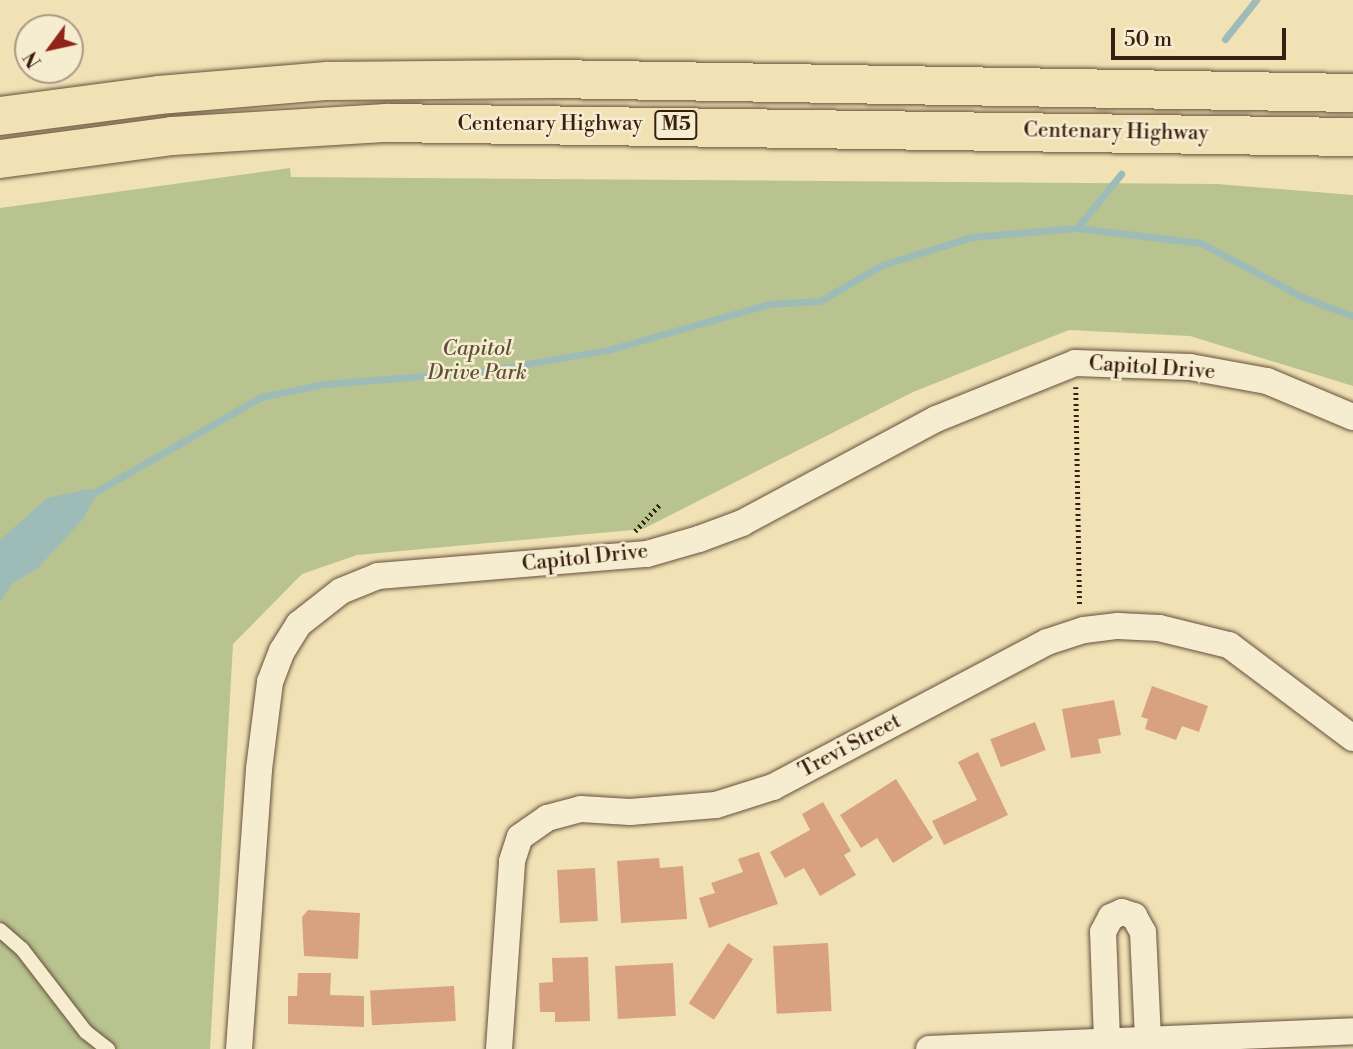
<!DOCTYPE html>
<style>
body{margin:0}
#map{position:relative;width:1353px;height:1049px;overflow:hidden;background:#f1e2b6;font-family:"Libre Bodoni",serif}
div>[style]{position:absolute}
.green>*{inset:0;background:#b8c38f}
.water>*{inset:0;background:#9dbcb7}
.stream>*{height:7px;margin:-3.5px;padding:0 3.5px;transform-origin:3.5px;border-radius:3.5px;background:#9dbcb7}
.building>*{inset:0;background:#d8a280;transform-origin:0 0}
.path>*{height:4.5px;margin-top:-2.25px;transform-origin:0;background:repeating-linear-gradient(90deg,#391f11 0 2px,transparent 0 5.5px)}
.roads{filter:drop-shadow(0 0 2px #67503a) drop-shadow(0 0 2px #67503a)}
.service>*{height:14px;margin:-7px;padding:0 7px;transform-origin:7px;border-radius:7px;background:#f6ecd0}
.minor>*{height:26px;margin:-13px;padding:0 13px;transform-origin:13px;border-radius:13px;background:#f6ecd0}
.motorway>*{height:38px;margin:-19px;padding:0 19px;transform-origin:19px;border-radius:19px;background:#f1e2b6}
span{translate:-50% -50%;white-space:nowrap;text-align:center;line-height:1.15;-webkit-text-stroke:5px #f6ecd0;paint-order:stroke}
.shield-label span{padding:2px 5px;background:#f6ecd0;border:2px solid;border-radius:5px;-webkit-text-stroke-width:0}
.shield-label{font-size:19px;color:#391f11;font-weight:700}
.street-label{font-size:21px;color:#391f11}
.park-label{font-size:21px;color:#5f5037;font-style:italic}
.north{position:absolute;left:14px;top:14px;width:70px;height:70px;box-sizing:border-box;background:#f6ecd0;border:2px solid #aa9a84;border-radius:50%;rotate:237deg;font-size:19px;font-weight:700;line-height:28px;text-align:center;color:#391f11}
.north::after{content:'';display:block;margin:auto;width:24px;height:32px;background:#8f2418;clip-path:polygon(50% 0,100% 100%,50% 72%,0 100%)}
.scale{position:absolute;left:1111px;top:28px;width:175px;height:32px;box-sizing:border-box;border:4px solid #391f11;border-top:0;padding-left:9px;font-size:21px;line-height:24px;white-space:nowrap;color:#391f11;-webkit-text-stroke:5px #f6ecd0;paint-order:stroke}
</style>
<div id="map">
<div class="green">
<i style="clip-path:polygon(290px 168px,291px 177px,1217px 184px,1353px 195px,1353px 386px,1190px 336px,1069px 330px,913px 392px,643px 529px,357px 555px,302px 574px,233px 644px,210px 1049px,0 1049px,0 208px)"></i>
</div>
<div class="water">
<i style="clip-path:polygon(88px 489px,98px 491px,84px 518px,37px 569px,13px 583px,0 602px,0 540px,47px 498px)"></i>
</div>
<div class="stream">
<i style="left:1225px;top:39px;width:50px;rotate:-51.5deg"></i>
<i style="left:1077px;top:228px;width:70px;rotate:-50.8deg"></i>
<i style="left:90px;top:495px;width:197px;rotate:-29.8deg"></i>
<i style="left:261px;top:397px;width:64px;rotate:-11.7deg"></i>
<i style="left:324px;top:384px;width:163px;rotate:-4.6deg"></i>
<i style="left:486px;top:371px;width:124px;rotate:-9.8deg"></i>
<i style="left:608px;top:350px;width:167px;rotate:-15.9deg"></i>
<i style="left:769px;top:304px;width:51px;rotate:-3.4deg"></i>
<i style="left:820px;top:301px;width:72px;rotate:-30.1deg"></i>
<i style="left:882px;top:265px;width:94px;rotate:-17.3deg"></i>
<i style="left:972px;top:237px;width:105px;rotate:-4.9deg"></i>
<i style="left:1077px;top:228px;width:125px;rotate:6.9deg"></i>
<i style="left:1201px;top:243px;width:115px;rotate:28.1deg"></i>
<i style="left:1302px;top:297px;width:54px;rotate:20.4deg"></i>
</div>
<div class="building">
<i style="clip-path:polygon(1152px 686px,1208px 706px,1199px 732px,1182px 726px,1176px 740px,1145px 729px,1148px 719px,1141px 717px)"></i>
<i style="clip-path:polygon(1114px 700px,1121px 735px,1098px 739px,1101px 753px,1071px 758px,1062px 709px)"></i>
<i style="left:1035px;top:722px;width:30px;height:48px;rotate:69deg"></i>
<i style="clip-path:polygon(978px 752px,1008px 815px,944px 845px,932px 821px,977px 800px,958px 762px)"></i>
<i style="clip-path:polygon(896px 779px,933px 838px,893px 863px,877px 838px,861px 848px,840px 815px)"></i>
<i style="clip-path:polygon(823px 802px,851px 851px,844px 855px,856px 875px,820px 896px,804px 868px,785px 878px,770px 852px,810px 830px,802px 814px)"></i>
<i style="clip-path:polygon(759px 852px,778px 904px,709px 928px,699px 898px,715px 893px,711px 883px,743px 872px,738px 859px)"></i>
<i style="clip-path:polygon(659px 858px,660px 868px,683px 866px,687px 919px,621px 923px,617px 861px)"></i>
<i style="left:595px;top:868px;width:53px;height:38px;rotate:87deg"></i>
<i style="clip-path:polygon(308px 910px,360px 913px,358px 959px,304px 956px,302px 917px)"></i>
<i style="left:728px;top:943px;width:30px;height:72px;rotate:33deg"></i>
<i style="left:828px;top:943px;width:68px;height:55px;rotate:87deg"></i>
<i style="clip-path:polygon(588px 957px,590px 1021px,555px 1022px,555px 1012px,540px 1012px,539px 983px,553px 982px,552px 958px)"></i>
<i style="left:673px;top:963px;width:53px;height:58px;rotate:87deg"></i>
<i style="clip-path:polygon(298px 973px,331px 973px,330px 995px,364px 996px,364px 1027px,288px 1024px,288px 996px,297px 996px)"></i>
<i style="left:454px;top:986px;width:35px;height:84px;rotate:87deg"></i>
</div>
<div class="path">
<i style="left:1076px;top:387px;width:219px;rotate:89deg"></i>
<i style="left:635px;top:531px;width:37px;rotate:-47deg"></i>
</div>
<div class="roads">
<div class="service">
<i style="left:0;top:930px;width:29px;rotate:41deg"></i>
<i style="left:22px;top:949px;width:105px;rotate:52.4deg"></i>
<i style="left:86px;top:1032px;width:28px;rotate:38deg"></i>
</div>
<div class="minor">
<i style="left:1107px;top:1040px;width:108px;rotate:-92.1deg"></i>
<i style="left:1103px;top:932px;width:17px;rotate:-62deg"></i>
<i style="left:1111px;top:917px;width:12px;rotate:-24deg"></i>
<i style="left:1122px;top:912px;width:13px;rotate:18deg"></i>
<i style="left:1134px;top:916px;width:18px;rotate:61deg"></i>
<i style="left:1143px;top:932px;width:107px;rotate:87.3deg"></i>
<i style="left:239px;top:1049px;width:281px;rotate:-85.9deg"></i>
<i style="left:259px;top:769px;width:88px;rotate:-82.8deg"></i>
<i style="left:270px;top:682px;width:33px;rotate:-69deg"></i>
<i style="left:282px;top:651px;width:32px;rotate:-58deg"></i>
<i style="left:299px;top:624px;width:53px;rotate:-38.2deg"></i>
<i style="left:341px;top:591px;width:40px;rotate:-22deg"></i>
<i style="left:378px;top:576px;width:270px;rotate:-4.7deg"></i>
<i style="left:647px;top:554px;width:54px;rotate:-16.1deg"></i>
<i style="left:699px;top:539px;width:46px;rotate:-20.4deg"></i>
<i style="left:742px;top:523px;width:220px;rotate:-28.2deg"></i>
<i style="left:936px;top:419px;width:150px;rotate:-21.9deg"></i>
<i style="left:1075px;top:363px;width:115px;rotate:2deg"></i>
<i style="left:1190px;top:367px;width:78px;rotate:10.3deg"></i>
<i style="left:1267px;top:381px;width:93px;rotate:22.7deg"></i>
<i style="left:499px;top:1049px;width:188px;rotate:-86deg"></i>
<i style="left:512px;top:861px;width:25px;rotate:-72deg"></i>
<i style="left:520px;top:837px;width:33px;rotate:-35deg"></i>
<i style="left:547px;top:818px;width:35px;rotate:-15deg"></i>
<i style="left:581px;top:809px;width:49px;rotate:3.5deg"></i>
<i style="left:630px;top:812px;width:86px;rotate:-4.7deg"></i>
<i style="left:716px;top:805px;width:60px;rotate:-17.5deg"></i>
<i style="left:773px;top:787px;width:310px;rotate:-27.9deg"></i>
<i style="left:1047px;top:642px;width:39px;rotate:-18deg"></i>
<i style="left:1084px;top:630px;width:34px;rotate:-7deg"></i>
<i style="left:1118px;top:626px;width:41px;rotate:2.8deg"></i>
<i style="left:1159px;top:628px;width:72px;rotate:13.7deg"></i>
<i style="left:1229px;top:645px;width:155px;rotate:36.9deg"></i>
<i style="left:929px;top:1049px;width:424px;rotate:-2.4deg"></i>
</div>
<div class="motorway">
<i style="left:0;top:116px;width:160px;rotate:-7.5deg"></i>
<i style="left:159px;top:95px;width:169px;rotate:-4.8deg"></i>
<i style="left:327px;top:81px;width:225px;rotate:-0.5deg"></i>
<i style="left:552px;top:79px;width:801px;rotate:1deg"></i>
<i style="left:0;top:159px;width:174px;rotate:-7.6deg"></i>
<i style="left:172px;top:136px;width:215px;rotate:-3.5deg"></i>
<i style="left:387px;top:123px;width:966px;rotate:0.83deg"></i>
</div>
</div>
<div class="shield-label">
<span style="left:676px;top:125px">M5</span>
</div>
<div class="street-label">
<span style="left:550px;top:124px">Centenary Highway</span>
<span style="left:1116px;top:132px;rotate:1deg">Centenary Highway</span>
<span style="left:1152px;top:368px;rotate:4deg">Capitol Drive</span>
<span style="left:585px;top:558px;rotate:-6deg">Capitol Drive</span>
<span style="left:850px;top:746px;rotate:-28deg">Trevi Street</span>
</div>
<div class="park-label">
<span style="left:477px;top:361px">Capitol<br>Drive Park</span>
</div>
<div class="north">N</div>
<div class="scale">50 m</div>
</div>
